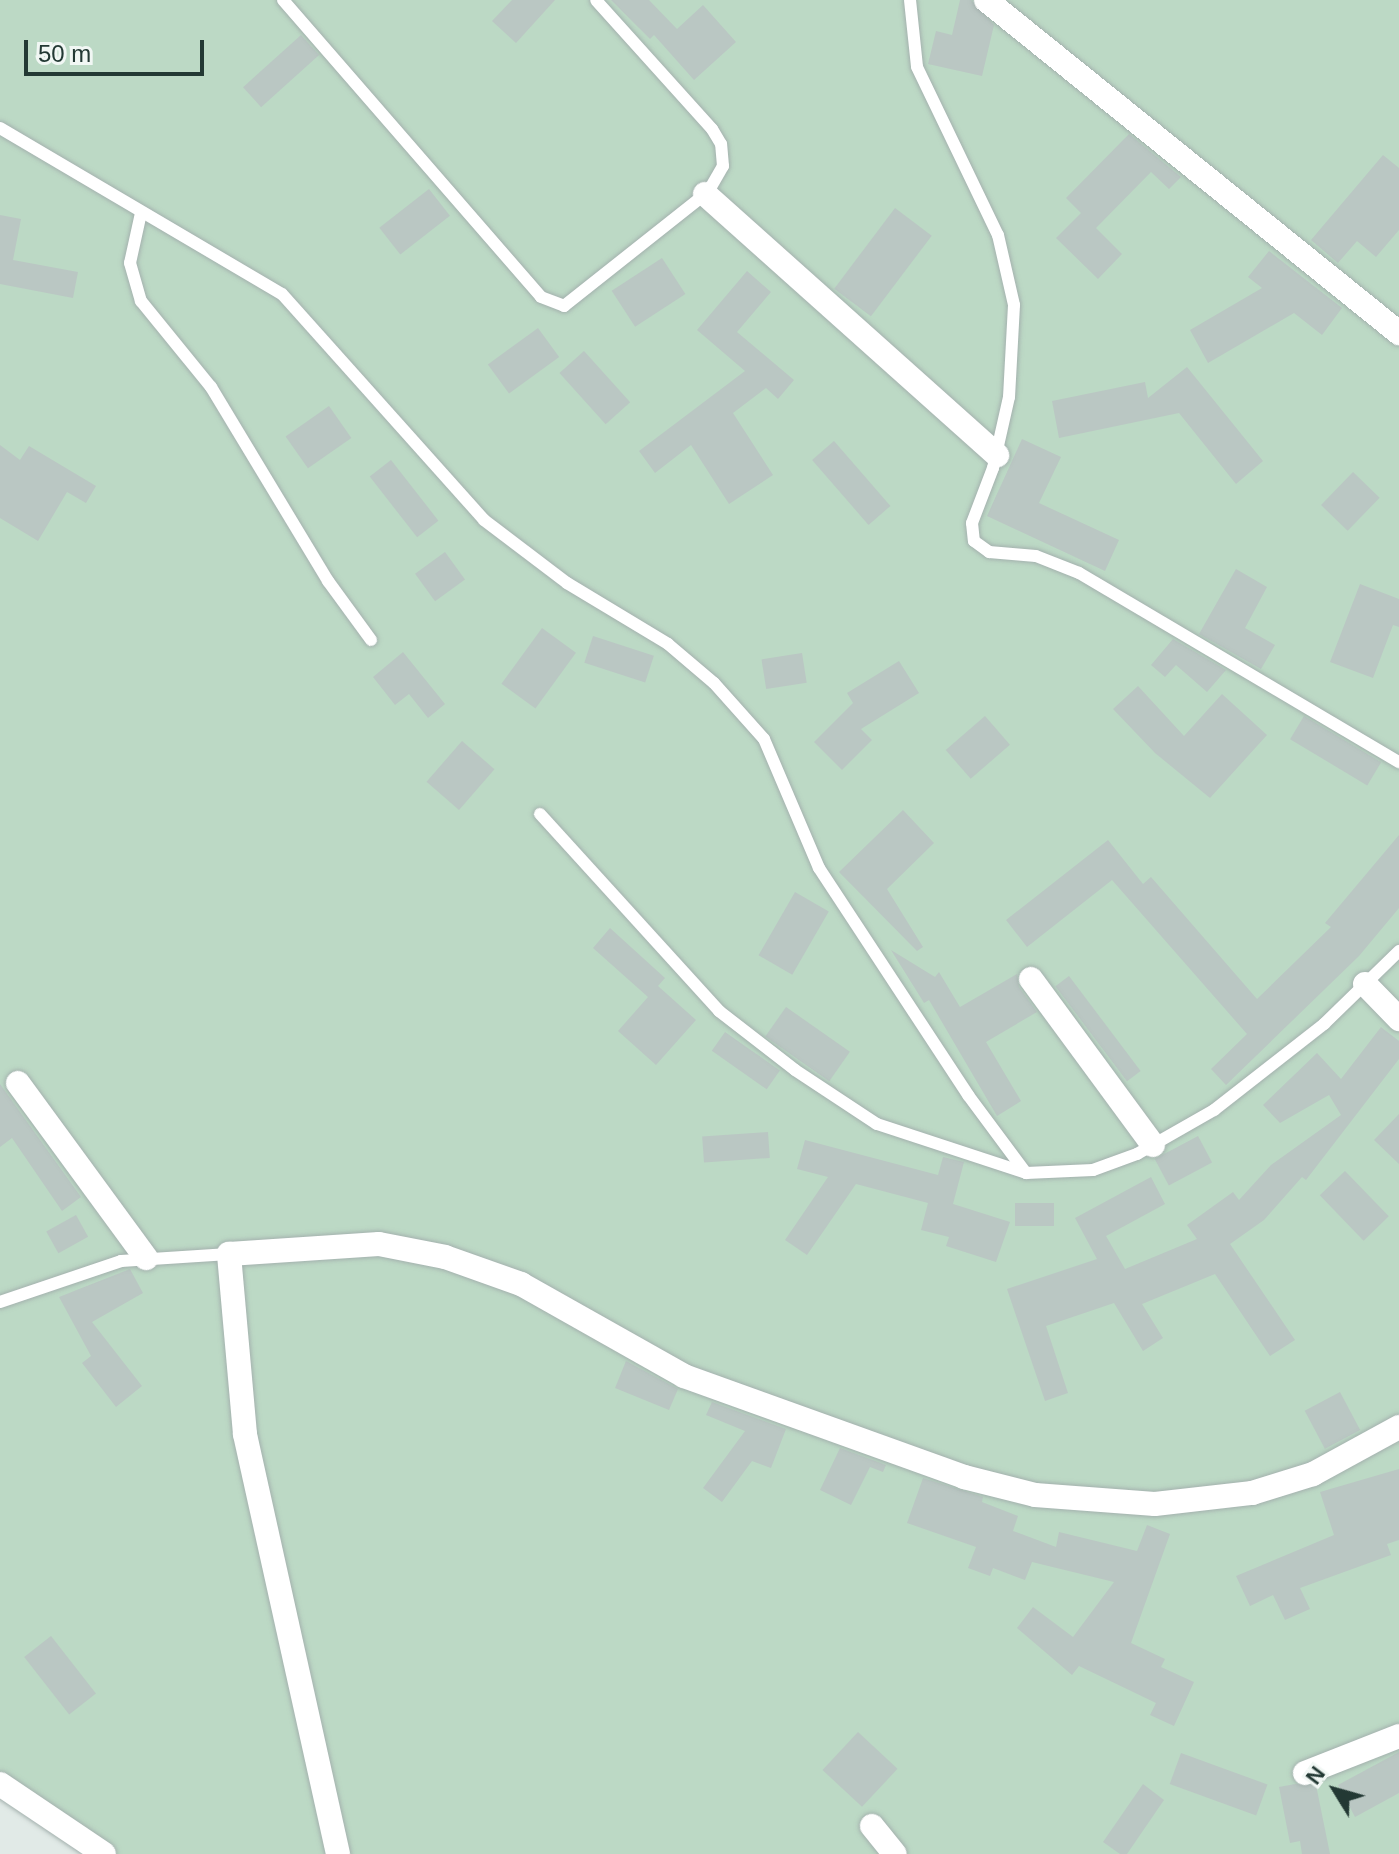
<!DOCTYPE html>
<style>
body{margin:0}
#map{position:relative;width:1399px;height:1854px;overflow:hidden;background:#e1eae7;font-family:Helvetica,sans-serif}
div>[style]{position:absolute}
.green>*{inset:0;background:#bcd9c5}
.building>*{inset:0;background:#bac7c3;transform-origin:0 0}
.roads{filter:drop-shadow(0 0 2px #a4b1ae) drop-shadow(0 0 2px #a4b1ae)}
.service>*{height:12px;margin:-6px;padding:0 6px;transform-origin:6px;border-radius:6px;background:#fff}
.minor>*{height:24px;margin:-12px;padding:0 12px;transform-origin:12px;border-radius:12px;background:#fff}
span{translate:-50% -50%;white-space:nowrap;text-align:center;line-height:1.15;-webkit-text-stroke:6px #f1f7f4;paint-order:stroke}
.north{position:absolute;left:1295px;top:1750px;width:80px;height:80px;-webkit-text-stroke:6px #f1f7f4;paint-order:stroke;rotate:307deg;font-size:22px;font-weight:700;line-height:32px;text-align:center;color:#233934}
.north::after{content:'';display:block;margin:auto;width:28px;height:36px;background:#233934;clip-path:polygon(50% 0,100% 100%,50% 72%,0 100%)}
.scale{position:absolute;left:24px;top:40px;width:180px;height:36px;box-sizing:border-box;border:4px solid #233934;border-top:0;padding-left:10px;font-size:24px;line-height:28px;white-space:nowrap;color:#233934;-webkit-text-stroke:6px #f1f7f4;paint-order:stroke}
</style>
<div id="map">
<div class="green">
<i style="clip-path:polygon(0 0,1399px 0,1399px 1854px,104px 1854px,0 1779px)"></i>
</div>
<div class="building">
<i style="clip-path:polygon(512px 0,555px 0,516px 43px,492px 21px)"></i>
<i style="clip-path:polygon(611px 0,649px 0,677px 29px,703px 5px,736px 42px,694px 80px,654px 35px,650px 39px)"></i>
<i style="clip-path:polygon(960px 0,971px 0,994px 25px,982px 76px,928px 64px,936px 31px,952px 35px)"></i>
<i style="left:301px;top:35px;width:27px;height:78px;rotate:48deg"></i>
<i style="clip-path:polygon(1129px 134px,1181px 177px,1169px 189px,1151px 172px,1096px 228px,1122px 254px,1098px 279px,1056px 238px,1081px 213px,1066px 198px)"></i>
<i style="clip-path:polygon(1383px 155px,1399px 168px,1399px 230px,1376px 257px,1357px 241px,1338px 263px,1311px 240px)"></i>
<i style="left:429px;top:189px;width:34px;height:63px;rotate:52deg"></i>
<i style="left:895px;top:208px;width:46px;height:101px;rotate:37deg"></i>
<i style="clip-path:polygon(0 215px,21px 219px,13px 260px,78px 272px,73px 298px,0 284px)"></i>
<i style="clip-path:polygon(1269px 251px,1342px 308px,1322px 335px,1294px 313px,1208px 363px,1190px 330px,1262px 288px,1248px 277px)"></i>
<i style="left:662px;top:258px;width:43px;height:60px;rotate:57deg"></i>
<i style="clip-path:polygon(747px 271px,771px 292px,737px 332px,794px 380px,778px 399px,766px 388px,733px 413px,773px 475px,729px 504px,691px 445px,655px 473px,639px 451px,745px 371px,697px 330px)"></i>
<i style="left:538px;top:328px;width:36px;height:62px;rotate:54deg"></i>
<i style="left:584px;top:351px;width:69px;height:33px;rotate:48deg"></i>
<i style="clip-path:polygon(1187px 367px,1263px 461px,1236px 484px,1179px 413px,1059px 438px,1052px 401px,1145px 382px,1148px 398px)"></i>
<i style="left:329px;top:406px;width:39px;height:53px;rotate:55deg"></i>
<i style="clip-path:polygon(1022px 439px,1061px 457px,1039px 503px,1119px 540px,1105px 571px,987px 516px)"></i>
<i style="left:834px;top:441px;width:86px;height:29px;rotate:49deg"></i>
<i style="clip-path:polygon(0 445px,20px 460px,29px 446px,96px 486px,86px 503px,67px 492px,38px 541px,0 518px)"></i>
<i style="left:391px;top:460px;width:77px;height:27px;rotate:52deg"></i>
<i style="left:1353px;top:472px;width:37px;height:46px;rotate:44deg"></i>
<i style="left:445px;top:552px;width:34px;height:37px;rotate:54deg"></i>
<i style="clip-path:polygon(1236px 569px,1267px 587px,1245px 628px,1275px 645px,1261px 669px,1199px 634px)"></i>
<i style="clip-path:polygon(1360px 584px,1399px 599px,1399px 627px,1393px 625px,1373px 678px,1330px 662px)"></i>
<i style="left:542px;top:628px;width:42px;height:69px;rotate:36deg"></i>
<i style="left:593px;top:636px;width:64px;height:28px;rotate:18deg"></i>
<i style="clip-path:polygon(1173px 639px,1226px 670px,1207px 692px,1176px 665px,1165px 677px,1151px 665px)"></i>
<i style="clip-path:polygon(403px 652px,445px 704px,428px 718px,409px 694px,395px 705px,373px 677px)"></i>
<i style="left:802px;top:653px;width:30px;height:41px;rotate:81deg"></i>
<i style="clip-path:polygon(899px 661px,919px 693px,861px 729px,872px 740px,842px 770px,814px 742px,853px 703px,847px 693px)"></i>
<i style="clip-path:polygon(1138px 686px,1184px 736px,1222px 694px,1267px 735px,1210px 798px,1155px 753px,1113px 709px)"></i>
<i style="left:985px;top:716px;width:38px;height:52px;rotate:49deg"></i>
<i style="left:1304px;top:716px;width:90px;height:27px;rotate:31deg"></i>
<i style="left:462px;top:741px;width:43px;height:54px;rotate:41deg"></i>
<i style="clip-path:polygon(903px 810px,934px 843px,887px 889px,923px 947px,917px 951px,839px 872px)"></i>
<i style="clip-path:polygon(1399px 835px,1399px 908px,1359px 956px,1226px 1085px,1211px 1069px,1247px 1034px,1112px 880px,1027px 947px,1006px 920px,1108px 840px,1143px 884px,1151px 877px,1257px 999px,1331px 927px,1325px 923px)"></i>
<i style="left:795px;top:892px;width:39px;height:73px;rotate:30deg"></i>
<i style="clip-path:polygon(610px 928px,665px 978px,658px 986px,696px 1020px,656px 1065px,618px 1031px,648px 997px,593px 948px)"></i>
<i style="clip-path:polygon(891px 950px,935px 977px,939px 972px,960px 1007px,1017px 974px,1019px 987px,1037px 1012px,986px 1042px,1021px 1101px,997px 1116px,929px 1000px,924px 1003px)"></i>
<i style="left:1069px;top:976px;width:119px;height:17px;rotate:53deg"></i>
<i style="left:786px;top:1007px;width:78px;height:36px;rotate:35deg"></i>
<i style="clip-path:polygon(1381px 1027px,1399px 1041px,1399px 1059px,1306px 1180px,1302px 1177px,1264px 1220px,1230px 1244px,1295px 1340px,1270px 1356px,1215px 1274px,1142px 1304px,1163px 1338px,1143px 1351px,1114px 1303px,1046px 1326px,1068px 1393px,1045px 1401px,1007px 1289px,1097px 1259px,1075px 1218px,1151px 1177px,1165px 1204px,1106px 1236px,1125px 1269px,1197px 1239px,1187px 1225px,1233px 1192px,1239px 1200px,1271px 1165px,1341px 1115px,1329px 1095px,1280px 1123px,1263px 1105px,1317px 1053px,1341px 1079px)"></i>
<i style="left:725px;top:1032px;width:67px;height:23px;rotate:35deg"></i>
<i style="clip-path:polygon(0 1084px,81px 1197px,62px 1211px,12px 1138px,0 1147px)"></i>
<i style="clip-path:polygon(1399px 1114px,1399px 1164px,1374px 1140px)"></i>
<i style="left:768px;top:1132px;width:26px;height:66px;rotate:86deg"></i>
<i style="left:1198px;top:1136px;width:30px;height:49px;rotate:62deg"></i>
<i style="clip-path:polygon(805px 1140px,938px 1175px,943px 1157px,964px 1162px,953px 1204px,1010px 1222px,996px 1262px,946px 1246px,949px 1237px,921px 1230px,928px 1203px,856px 1184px,807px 1255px,785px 1240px,828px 1177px,797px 1169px)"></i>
<i style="left:1345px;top:1171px;width:63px;height:35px;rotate:46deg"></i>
<i style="left:1015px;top:1203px;width:39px;height:23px"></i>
<i style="left:76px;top:1215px;width:25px;height:34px;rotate:61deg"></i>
<i style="clip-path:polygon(130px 1269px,143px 1293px,92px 1322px,142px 1386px,116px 1407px,82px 1363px,91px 1356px,59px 1297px)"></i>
<i style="clip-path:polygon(626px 1361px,678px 1389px,669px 1410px,615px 1388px)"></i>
<i style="left:1340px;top:1392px;width:43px;height:40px;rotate:62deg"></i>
<i style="clip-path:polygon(712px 1402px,786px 1429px,771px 1468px,752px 1461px,722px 1502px,703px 1488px,745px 1431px,706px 1415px)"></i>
<i style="clip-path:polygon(840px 1448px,886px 1465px,883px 1472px,870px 1467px,851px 1505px,820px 1490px)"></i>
<i style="clip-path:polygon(1399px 1469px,1399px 1540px,1387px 1544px,1391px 1555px,1300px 1588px,1310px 1609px,1285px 1620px,1273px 1595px,1250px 1606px,1236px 1576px,1334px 1535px,1320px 1492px)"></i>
<i style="clip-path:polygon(923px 1478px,983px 1497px,982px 1502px,1018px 1516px,1013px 1531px,1056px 1547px,1059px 1532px,1137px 1551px,1147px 1525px,1170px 1534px,1131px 1643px,1165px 1659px,1161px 1667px,1194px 1682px,1174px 1726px,1150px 1715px,1156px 1703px,1079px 1666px,1072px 1675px,1017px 1628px,1033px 1607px,1073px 1637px,1114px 1582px,1032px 1562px,1025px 1580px,993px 1568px,990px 1576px,968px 1568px,976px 1547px,907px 1523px)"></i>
<i style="left:51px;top:1636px;width:73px;height:34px;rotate:52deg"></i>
<i style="left:858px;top:1732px;width:54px;height:52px;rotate:43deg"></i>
<i style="clip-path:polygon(1399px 1752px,1399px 1793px,1355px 1817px,1338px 1785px)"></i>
<i style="left:1181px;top:1753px;width:92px;height:33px;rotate:20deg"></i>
<i style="clip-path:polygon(1143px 1784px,1164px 1800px,1127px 1854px,1120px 1854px,1103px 1842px)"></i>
<i style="clip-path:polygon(1295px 1784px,1316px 1785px,1330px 1854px,1302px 1854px,1300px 1841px,1290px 1843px,1279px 1787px)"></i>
</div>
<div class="roads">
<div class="service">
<i style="left:283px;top:0;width:393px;rotate:49deg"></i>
<i style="left:541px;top:297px;width:25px;rotate:21deg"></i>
<i style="left:564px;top:306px;width:184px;rotate:-38.4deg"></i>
<i style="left:708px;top:192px;width:30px;rotate:-60deg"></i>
<i style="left:723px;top:166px;width:22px;rotate:-95deg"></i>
<i style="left:721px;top:144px;width:17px;rotate:-121deg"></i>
<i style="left:712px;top:129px;width:173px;rotate:-132deg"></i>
<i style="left:910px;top:0;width:67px;rotate:84deg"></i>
<i style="left:917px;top:67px;width:187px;rotate:64.3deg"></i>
<i style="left:998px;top:235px;width:72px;rotate:77.1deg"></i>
<i style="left:1014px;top:305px;width:92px;rotate:93.1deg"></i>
<i style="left:1009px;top:397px;width:73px;rotate:102.7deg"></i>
<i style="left:993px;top:468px;width:59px;rotate:110.9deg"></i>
<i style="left:972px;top:523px;width:18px;rotate:84deg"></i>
<i style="left:974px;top:541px;width:19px;rotate:36deg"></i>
<i style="left:989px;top:552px;width:47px;rotate:4.9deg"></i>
<i style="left:1036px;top:556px;width:46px;rotate:21.6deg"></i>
<i style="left:1079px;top:573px;width:372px;rotate:30.6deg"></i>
<i style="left:0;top:128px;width:327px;rotate:30.5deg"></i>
<i style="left:282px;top:294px;width:303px;rotate:48.2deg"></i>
<i style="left:484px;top:520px;width:104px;rotate:37.2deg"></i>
<i style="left:567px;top:583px;width:118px;rotate:31.1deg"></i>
<i style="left:668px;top:644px;width:60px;rotate:40.3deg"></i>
<i style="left:714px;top:683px;width:75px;rotate:48.2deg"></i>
<i style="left:764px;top:739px;width:140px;rotate:66.9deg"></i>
<i style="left:819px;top:868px;width:272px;rotate:56.7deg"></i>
<i style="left:968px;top:1095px;width:97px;rotate:53.4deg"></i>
<i style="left:1026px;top:1173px;width:67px;rotate:-2.6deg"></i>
<i style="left:1093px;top:1170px;width:47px;rotate:-20deg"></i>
<i style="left:1137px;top:1154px;width:89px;rotate:-29.7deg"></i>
<i style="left:1214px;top:1110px;width:140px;rotate:-38deg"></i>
<i style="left:1324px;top:1024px;width:105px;rotate:-44.2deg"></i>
<i style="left:141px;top:213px;width:51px;rotate:102.4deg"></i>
<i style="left:130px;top:263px;width:40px;rotate:74deg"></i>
<i style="left:141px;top:301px;width:111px;rotate:50.9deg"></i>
<i style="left:211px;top:387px;width:227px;rotate:58.9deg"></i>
<i style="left:328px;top:581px;width:73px;rotate:53.9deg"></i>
<i style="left:540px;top:814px;width:266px;rotate:47.7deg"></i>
<i style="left:719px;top:1011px;width:96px;rotate:37.8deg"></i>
<i style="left:795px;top:1070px;width:98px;rotate:33.4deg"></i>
<i style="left:877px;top:1124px;width:157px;rotate:18.2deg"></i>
<i style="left:0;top:1302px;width:128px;rotate:-18.7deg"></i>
<i style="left:121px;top:1261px;width:108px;rotate:-3.7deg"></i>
</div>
<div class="minor">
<i style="left:986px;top:0;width:531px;rotate:38.88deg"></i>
<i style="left:705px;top:194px;width:392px;rotate:41.8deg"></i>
<i style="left:1031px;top:979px;width:206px;rotate:53.7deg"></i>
<i style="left:1365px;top:984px;width:49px;rotate:45.8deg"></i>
<i style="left:18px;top:1083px;width:217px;rotate:53.8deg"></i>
<i style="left:1305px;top:1773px;width:101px;rotate:-21.5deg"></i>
<i style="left:0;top:1784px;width:125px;rotate:33.9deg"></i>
<i style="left:872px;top:1826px;width:36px;rotate:51deg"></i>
<i style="left:338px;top:1854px;width:430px;rotate:-102.5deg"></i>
<i style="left:245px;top:1434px;width:181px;rotate:-95.1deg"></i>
<i style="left:229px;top:1254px;width:150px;rotate:-3.8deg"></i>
<i style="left:379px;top:1244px;width:67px;rotate:11.1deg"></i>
<i style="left:445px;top:1257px;width:81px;rotate:19.6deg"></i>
<i style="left:521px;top:1284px;width:187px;rotate:29.4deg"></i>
<i style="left:684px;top:1376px;width:298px;rotate:19.8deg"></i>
<i style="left:964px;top:1477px;width:73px;rotate:14.2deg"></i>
<i style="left:1035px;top:1495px;width:120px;rotate:4.3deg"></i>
<i style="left:1155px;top:1504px;width:98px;rotate:-6.5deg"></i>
<i style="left:1252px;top:1493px;width:64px;rotate:-17.3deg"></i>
<i style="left:1313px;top:1474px;width:98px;rotate:-28.7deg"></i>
</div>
</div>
<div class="north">N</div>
<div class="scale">50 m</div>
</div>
